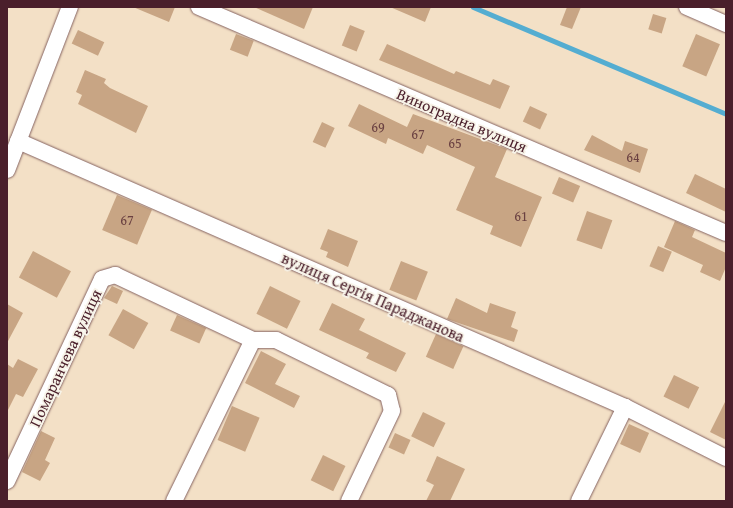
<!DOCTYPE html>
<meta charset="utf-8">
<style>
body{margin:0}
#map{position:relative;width:733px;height:508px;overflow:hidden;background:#f3e0c6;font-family:"Gentium Book Plus",serif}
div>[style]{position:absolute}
.stream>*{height:5px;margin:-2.5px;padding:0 2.5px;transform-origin:2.5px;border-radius:2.5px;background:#54add1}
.building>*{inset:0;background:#c8a584;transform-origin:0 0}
.roads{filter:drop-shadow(0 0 1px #856361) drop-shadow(0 0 1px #856361)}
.minor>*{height:16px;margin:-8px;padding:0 8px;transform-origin:8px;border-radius:8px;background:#fff}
span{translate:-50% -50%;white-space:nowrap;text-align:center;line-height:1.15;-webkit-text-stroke:3.5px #f7f3e8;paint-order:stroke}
.number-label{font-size:14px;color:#6a4041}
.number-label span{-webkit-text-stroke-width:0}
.street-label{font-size:16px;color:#4a1f2b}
.frame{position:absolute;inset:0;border:8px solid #4a1f2b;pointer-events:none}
</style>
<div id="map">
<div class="stream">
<i style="left:473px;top:7px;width:275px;rotate:22.9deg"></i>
</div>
<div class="building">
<i style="clip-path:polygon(133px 7px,175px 7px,169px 22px)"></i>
<i style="clip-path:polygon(254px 7px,313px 7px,304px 29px)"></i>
<i style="clip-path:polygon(390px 7px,431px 7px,425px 22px)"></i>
<i style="clip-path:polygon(567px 7px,581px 7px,572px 29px,560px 25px)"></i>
<i style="left:653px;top:14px;width:14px;height:16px;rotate:17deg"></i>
<i style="left:350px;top:25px;width:16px;height:22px;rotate:22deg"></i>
<i style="left:78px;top:30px;width:29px;height:15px;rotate:25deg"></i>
<i style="left:236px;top:34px;width:19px;height:17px;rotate:21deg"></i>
<i style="left:696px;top:34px;width:26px;height:35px;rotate:23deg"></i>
<i style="clip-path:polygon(387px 44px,454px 74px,456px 71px,490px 85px,493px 79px,510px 86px,500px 109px,379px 60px)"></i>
<i style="clip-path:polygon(85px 70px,106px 79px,104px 83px,110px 88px,148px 106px,136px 133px,78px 104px,82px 95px,76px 92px)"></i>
<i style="clip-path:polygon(359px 104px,407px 127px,413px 114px,507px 149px,495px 177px,542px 197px,521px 247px,490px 234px,493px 226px,456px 210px,475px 167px,427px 145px,423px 154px,388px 138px,386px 144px,348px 126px)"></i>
<i style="left:530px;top:106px;width:19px;height:17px;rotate:25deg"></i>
<i style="left:322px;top:122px;width:14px;height:22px;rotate:25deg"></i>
<i style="clip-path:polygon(592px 135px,622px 151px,625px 141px,648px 149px,640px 173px,584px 150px)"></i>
<i style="clip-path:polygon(695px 174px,726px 189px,726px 212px,686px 193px)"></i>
<i style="left:559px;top:177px;width:23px;height:18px;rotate:23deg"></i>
<i style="left:117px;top:195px;width:38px;height:38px;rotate:23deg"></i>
<i style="left:587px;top:211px;width:27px;height:31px;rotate:20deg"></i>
<i style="clip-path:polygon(675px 221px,695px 230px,692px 237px,726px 253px,726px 267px,720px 281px,700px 272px,703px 265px,664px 247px)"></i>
<i style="clip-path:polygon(328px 229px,358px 241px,348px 267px,326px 257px,328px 252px,320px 249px)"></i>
<i style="left:658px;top:246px;width:15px;height:22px;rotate:23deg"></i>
<i style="left:33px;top:251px;width:43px;height:30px;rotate:28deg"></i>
<i style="left:401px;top:261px;width:29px;height:31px;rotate:22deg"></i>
<i style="clip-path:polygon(112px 286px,123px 291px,117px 304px,104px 298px)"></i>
<i style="left:270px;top:286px;width:34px;height:31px;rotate:26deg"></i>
<i style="clip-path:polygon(456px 298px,487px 313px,490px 303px,516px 312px,511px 327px,518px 330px,514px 342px,447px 319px)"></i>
<i style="clip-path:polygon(332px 303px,365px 319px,359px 330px,406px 353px,396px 372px,366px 358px,369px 353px,319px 330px)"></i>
<i style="clip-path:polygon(7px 304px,23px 313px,7px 343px)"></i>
<i style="left:123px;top:309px;width:29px;height:30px;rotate:29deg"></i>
<i style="left:177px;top:315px;width:32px;height:17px;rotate:24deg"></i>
<i style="left:436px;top:334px;width:30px;height:25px;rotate:24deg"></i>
<i style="clip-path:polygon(261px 351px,286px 364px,275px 384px,300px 396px,294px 408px,245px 383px)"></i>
<i style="clip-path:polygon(18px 359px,38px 369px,23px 397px,16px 394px,7px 412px,7px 364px,13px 368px)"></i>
<i style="left:674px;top:375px;width:28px;height:24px;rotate:26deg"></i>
<i style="clip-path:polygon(726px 400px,726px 440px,710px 432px)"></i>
<i style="left:232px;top:406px;width:30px;height:37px;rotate:23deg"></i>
<i style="left:423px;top:412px;width:25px;height:27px;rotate:26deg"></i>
<i style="left:629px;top:424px;width:22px;height:22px;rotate:24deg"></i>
<i style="clip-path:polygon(41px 431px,55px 438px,45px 460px,50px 463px,40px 481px,22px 472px)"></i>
<i style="left:395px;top:433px;width:17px;height:16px;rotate:24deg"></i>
<i style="left:323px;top:455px;width:25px;height:28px;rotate:26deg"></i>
<i style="clip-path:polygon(437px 456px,465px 469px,450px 501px,426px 501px,434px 485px,426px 481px)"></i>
</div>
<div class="roads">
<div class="minor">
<i style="left:199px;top:7px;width:573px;rotate:23.21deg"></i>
<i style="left:687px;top:7px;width:43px;rotate:23.6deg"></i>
<i style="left:18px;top:141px;width:663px;rotate:23.66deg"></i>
<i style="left:625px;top:407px;width:113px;rotate:26.8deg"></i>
<i style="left:7px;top:170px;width:175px;rotate:-68.9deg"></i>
<i style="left:7px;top:481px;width:223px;rotate:-64.8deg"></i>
<i style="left:102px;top:279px;width:14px;rotate:-17deg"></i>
<i style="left:115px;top:275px;width:153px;rotate:25.2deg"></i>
<i style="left:253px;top:340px;width:23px"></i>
<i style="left:276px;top:340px;width:125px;rotate:26.2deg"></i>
<i style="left:388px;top:395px;width:16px;rotate:76deg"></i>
<i style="left:392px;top:411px;width:100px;rotate:115.5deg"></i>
<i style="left:174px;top:501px;width:179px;rotate:-63.9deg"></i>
<i style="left:579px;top:501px;width:105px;rotate:-63.9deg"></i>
</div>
</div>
<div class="number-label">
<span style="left:378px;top:127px">69</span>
<span style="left:418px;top:134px">67</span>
<span style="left:455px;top:143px">65</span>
<span style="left:633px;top:157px">64</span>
<span style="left:521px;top:216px">61</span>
<span style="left:127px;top:220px">67</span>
</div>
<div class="street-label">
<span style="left:462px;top:120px;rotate:23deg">Виноградна вулиця</span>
<span style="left:373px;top:297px;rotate:24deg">вулиця Сергія Параджанова</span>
<span style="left:65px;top:358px;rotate:-65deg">Помаранчева вулиця</span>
</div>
<div class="frame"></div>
</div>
